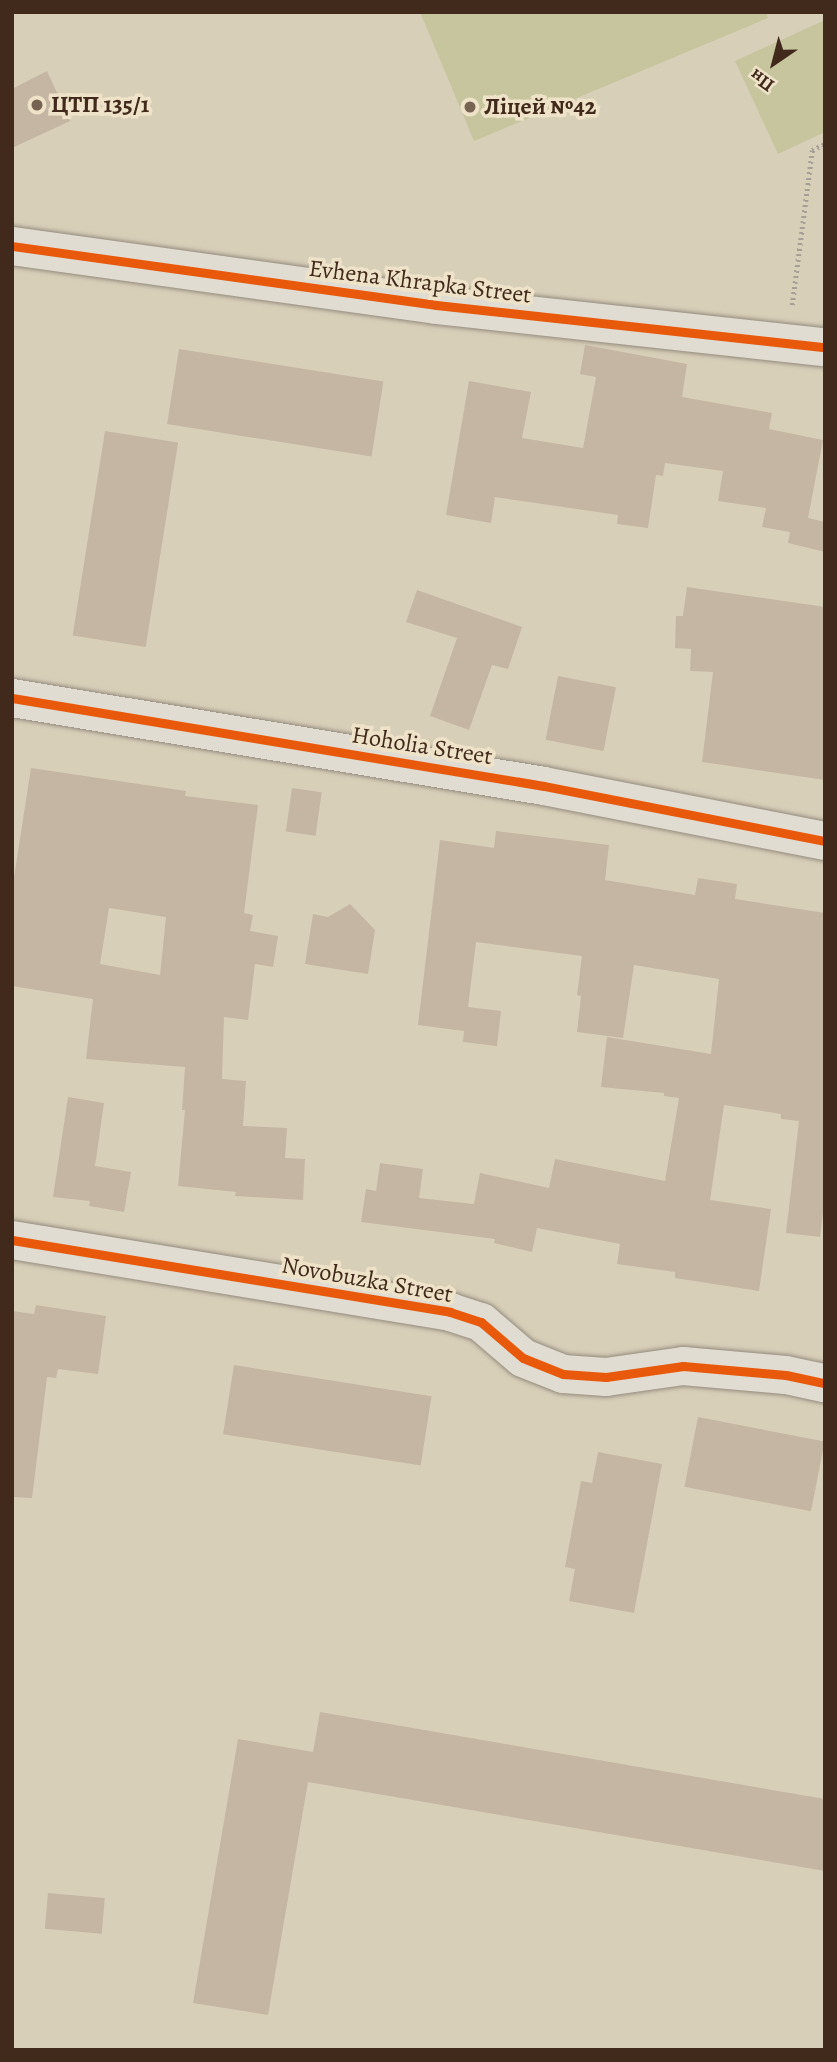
<!DOCTYPE html>
<meta charset="utf-8">
<style>
body{margin:0}
#map{position:relative;width:837px;height:2062px;overflow:hidden;background:#d8cfb9;font-family:Alegreya,serif}
div>[style]{position:absolute}
.green>*{inset:0;background:#c6c59e}
.building>*{inset:0;background:#c5b6a4;transform-origin:0 0}
.path>*{height:4.5px;margin-top:-2.25px;transform-origin:0;background:repeating-linear-gradient(90deg,#a69f95 0 2px,transparent 0 5.5px)}
.roads{filter:drop-shadow(0 0 2px #948b7e) drop-shadow(0 0 2px #948b7e)}
.minor>*{height:38px;margin:-19px;padding:0 19px;transform-origin:19px;border-radius:19px;background:#e0dcd1}
.cycleway>*{height:9px;margin:-4.5px;padding:0 4.5px;transform-origin:4.5px;border-radius:4.5px;background:#e8590c}
.dots>*{width:19px;height:19px;translate:-50% -50%;box-sizing:border-box;border:4px solid #eee3c9;border-radius:50%}
span{translate:-50% -50%;white-space:nowrap;text-align:center;line-height:1.15;-webkit-text-stroke:7px #eee3c9;paint-order:stroke}
.poi-label{font-size:24px;color:#41291b;font-weight:700}
.left{translate:0 -50%;text-align:left}
.street-label{font-size:24px;color:#41291b}
.frame{position:absolute;inset:0;border:14px solid #41291b;pointer-events:none}
.north{position:absolute;left:739px;top:28px;width:70px;height:70px;-webkit-text-stroke:5px #eee3c9;paint-order:stroke;rotate:215deg;font-size:19px;font-weight:700;line-height:28px;text-align:center;color:#41291b}
.north::after{content:'';display:block;margin:auto;width:24px;height:32px;background:#41291b;clip-path:polygon(50% 0,100% 100%,50% 72%,0 100%)}
</style>
<div id="map">
<div class="green">
<i style="clip-path:polygon(420px 12px,766px 12px,768px 18px,474px 141px)"></i>
<i style="clip-path:polygon(825px 20px,825px 132px,778px 154px,735px 61px)"></i>
</div>
<div class="building">
<i style="clip-path:polygon(47px 71px,70px 121px,12px 148px,12px 89px)"></i>
<i style="clip-path:polygon(585px 345px,687px 364px,682px 397px,772px 413px,769px 429px,823px 440px,808px 518px,825px 522px,825px 552px,788px 543px,790px 532px,762px 527px,766px 508px,718px 501px,723px 471px,665px 463px,663px 476px,656px 475px,648px 528px,617px 524px,618px 515px,495px 497px,491px 523px,446px 515px,469px 381px,531px 392px,522px 438px,583px 448px,596px 377px,580px 374px)"></i>
<i style="left:179px;top:349px;width:207px;height:76px;rotate:9deg"></i>
<i style="left:105px;top:431px;width:74px;height:207px;rotate:9deg"></i>
<i style="clip-path:polygon(687px 587px,825px 607px,825px 780px,702px 762px,713px 672px,690px 671px,691px 649px,675px 648px,676px 616px,683px 616px)"></i>
<i style="clip-path:polygon(417px 590px,522px 627px,508px 669px,492px 665px,469px 730px,430px 716px,457px 638px,406px 622px)"></i>
<i style="left:558px;top:676px;width:59px;height:65px;rotate:11deg"></i>
<i style="clip-path:polygon(evenodd,31px 768px,186px 791px,185px 796px,258px 805px,244px 913px,253px 915px,250px 931px,278px 936px,273px 967px,255px 964px,248px 1020px,224px 1017px,222px 1079px,246px 1081px,243px 1126px,287px 1128px,285px 1158px,305px 1159px,303px 1200px,235px 1196px,236px 1192px,178px 1186px,185px 1110px,182px 1110px,185px 1067px,86px 1059px,93px 999px,12px 986px,12px 890px,31px 768px,109px 908px,166px 917px,160px 975px,100px 964px,109px 908px)"></i>
<i style="left:292px;top:788px;width:30px;height:44px;rotate:8deg"></i>
<i style="clip-path:polygon(496px 831px,609px 845px,605px 880px,695px 895px,698px 878px,737px 884px,735px 899px,825px 913px,825px 1197px,820px 1237px,786px 1233px,799px 1121px,781px 1119px,781px 1114px,724px 1105px,710px 1200px,771px 1209px,759px 1291px,675px 1278px,675px 1272px,617px 1264px,620px 1244px,537px 1228px,532px 1252px,494px 1243px,495px 1239px,361px 1222px,366px 1189px,376px 1191px,380px 1163px,423px 1169px,419px 1198px,474px 1204px,480px 1173px,549px 1188px,555px 1159px,665px 1181px,679px 1098px,664px 1096px,664px 1093px,601px 1087px,607px 1037px,711px 1054px,719px 979px,634px 965px,623px 1038px,577px 1032px,581px 996px,577px 995px,582px 956px,476px 942px,468px 1007px,501px 1011px,497px 1046px,463px 1042px,464px 1031px,418px 1025px,440px 840px,494px 848px)"></i>
<i style="clip-path:polygon(350px 904px,375px 930px,368px 974px,305px 964px,313px 914px,328px 917px)"></i>
<i style="clip-path:polygon(68px 1097px,104px 1103px,95px 1166px,131px 1172px,124px 1212px,89px 1206px,90px 1201px,53px 1197px)"></i>
<i style="clip-path:polygon(36px 1305px,106px 1316px,98px 1374px,58px 1369px,56px 1378px,47px 1377px,32px 1498px,12px 1497px,12px 1311px,34px 1314px)"></i>
<i style="left:234px;top:1365px;width:200px;height:70px;rotate:9deg"></i>
<i style="left:698px;top:1417px;width:129px;height:71px;rotate:11deg"></i>
<i style="clip-path:polygon(598px 1452px,662px 1464px,634px 1613px,569px 1601px,575px 1569px,565px 1567px,581px 1481px,592px 1483px)"></i>
<i style="clip-path:polygon(320px 1712px,825px 1799px,825px 1871px,308px 1782px,268px 2015px,193px 2003px,238px 1739px,313px 1752px)"></i>
<i style="left:48px;top:1893px;width:57px;height:36px;rotate:5deg"></i>
</div>
<div class="path">
<i style="left:792px;top:305px;width:156px;rotate:-82.6deg"></i>
<i style="left:812px;top:150px;width:14px;rotate:-25deg"></i>
</div>
<div class="roads">
<div class="minor">
<i style="left:12px;top:246px;width:428px;rotate:7.9deg"></i>
<i style="left:436px;top:305px;width:391px;rotate:6.2deg"></i>
<i style="left:12px;top:698px;width:539px;rotate:9.39deg"></i>
<i style="left:544px;top:786px;width:286px;rotate:11.1deg"></i>
<i style="left:12px;top:1240px;width:444px;rotate:9.3deg"></i>
<i style="left:450px;top:1312px;width:33px;rotate:18deg"></i>
<i style="left:481px;top:1322px;width:55px;rotate:40.6deg"></i>
<i style="left:523px;top:1358px;width:43px;rotate:21.8deg"></i>
<i style="left:563px;top:1374px;width:43px;rotate:4deg"></i>
<i style="left:606px;top:1377px;width:78px;rotate:-8.1deg"></i>
<i style="left:683px;top:1366px;width:103px;rotate:5deg"></i>
<i style="left:786px;top:1375px;width:40px;rotate:12deg"></i>
</div>
</div>
<div class="cycleway">
<i style="left:12px;top:246px;width:428px;rotate:7.9deg"></i>
<i style="left:436px;top:305px;width:391px;rotate:6.2deg"></i>
<i style="left:12px;top:698px;width:539px;rotate:9.39deg"></i>
<i style="left:544px;top:786px;width:286px;rotate:11.1deg"></i>
<i style="left:12px;top:1240px;width:444px;rotate:9.3deg"></i>
<i style="left:450px;top:1312px;width:33px;rotate:18deg"></i>
<i style="left:481px;top:1322px;width:55px;rotate:40.6deg"></i>
<i style="left:523px;top:1358px;width:43px;rotate:21.8deg"></i>
<i style="left:563px;top:1374px;width:43px;rotate:4deg"></i>
<i style="left:606px;top:1377px;width:78px;rotate:-8.1deg"></i>
<i style="left:683px;top:1366px;width:103px;rotate:5deg"></i>
<i style="left:786px;top:1375px;width:40px;rotate:12deg"></i>
</div>
<div class="dots">
<i style="left:37px;top:105px;background:#766352"></i>
<i style="left:470px;top:107px;background:#766352"></i>
</div>
<div class="poi-label">
<span class="left" style="left:51px;top:105px">ЦТП 135/1</span>
<span class="left" style="left:484px;top:107px">Ліцей №42</span>
</div>
<div class="street-label">
<span style="left:420px;top:282px;rotate:7deg">Evhena Khrapka Street</span>
<span style="left:422px;top:746px;rotate:9deg">Hoholia Street</span>
<span style="left:367px;top:1280px;rotate:10deg">Novobuzka Street</span>
</div>
<div class="frame"></div>
<div class="north">Пн</div>
</div>
